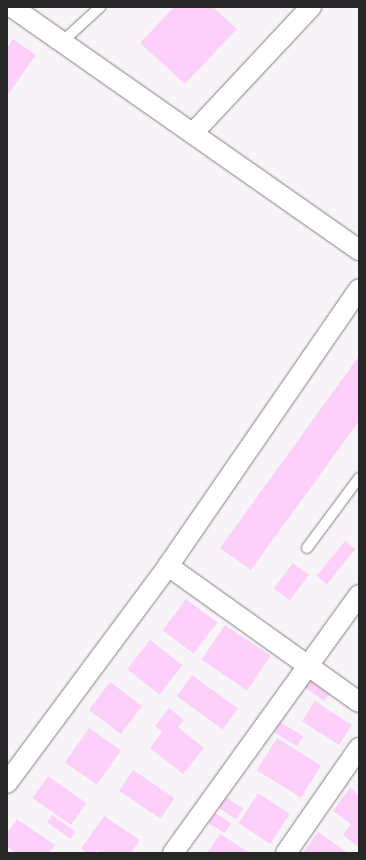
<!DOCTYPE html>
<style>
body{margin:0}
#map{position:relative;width:366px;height:860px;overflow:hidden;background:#f7f4f7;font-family:"Varela Round",sans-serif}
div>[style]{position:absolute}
.building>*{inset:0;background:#fdd0f9;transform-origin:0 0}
.roads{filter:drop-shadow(0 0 1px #827f82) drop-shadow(0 0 1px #827f82)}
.lane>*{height:10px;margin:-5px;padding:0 5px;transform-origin:5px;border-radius:5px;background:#fff}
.street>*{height:20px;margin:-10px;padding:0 10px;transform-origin:10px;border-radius:10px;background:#fff}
span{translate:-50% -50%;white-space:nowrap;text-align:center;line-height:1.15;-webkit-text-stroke:3.5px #fff;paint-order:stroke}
.frame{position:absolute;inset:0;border:8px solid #282728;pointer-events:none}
</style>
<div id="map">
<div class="building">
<i style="clip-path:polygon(174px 7px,213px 7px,237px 29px,185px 84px,140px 43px)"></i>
<i style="clip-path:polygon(13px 39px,36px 55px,7px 96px,7px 48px)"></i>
<i style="clip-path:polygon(359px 356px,359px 421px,251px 570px,220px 548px)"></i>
<i style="left:345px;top:541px;width:13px;height:45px;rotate:39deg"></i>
<i style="left:293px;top:563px;width:20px;height:32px;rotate:37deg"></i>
<i style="left:186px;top:599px;width:39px;height:39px;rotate:37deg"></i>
<i style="left:225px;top:625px;width:55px;height:42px;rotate:34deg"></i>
<i style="left:150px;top:640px;width:41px;height:37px;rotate:38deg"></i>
<i style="left:192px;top:675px;width:57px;height:26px;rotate:36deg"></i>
<i style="left:310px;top:680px;width:24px;height:9px;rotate:35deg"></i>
<i style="left:110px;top:682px;width:40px;height:35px;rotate:37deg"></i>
<i style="left:315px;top:701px;width:44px;height:24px;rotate:33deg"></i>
<i style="clip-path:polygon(169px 708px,184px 720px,178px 727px,204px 748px,183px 774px,150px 748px,162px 732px,155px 726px)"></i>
<i style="left:280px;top:722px;width:27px;height:12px;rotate:31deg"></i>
<i style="left:89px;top:728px;width:39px;height:42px;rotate:35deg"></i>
<i style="left:277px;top:738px;width:52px;height:38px;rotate:32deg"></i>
<i style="left:133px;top:770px;width:50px;height:25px;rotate:34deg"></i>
<i style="left:48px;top:776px;width:47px;height:27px;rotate:35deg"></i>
<i style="clip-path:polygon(350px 788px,359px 795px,359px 847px,343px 835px,351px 824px,333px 811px)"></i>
<i style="left:258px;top:793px;width:38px;height:36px;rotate:33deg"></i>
<i style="left:222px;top:795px;width:25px;height:13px;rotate:32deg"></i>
<i style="left:215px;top:813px;width:19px;height:12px;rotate:32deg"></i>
<i style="left:52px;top:815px;width:29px;height:9px;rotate:35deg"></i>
<i style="clip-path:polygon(104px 816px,140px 840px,131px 853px,100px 853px,96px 850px,94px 853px,87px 853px,81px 849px)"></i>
<i style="clip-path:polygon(17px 819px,55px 845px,49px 853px,16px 853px,7px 847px,7px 833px)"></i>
<i style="clip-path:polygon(318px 832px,348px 853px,303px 853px)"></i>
<i style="clip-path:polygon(220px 834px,250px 853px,207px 853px)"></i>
</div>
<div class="roads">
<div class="lane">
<i style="left:62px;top:42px;width:52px;rotate:-42.6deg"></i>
<i style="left:307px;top:548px;width:87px;rotate:-53.4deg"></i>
</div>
<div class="street">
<i style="left:12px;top:7px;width:424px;rotate:35deg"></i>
<i style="left:193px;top:133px;width:173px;rotate:-46.9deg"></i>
<i style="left:168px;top:566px;width:234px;rotate:35.5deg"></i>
<i style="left:7px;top:783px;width:270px;rotate:-53.4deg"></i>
<i style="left:168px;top:566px;width:336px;rotate:-55.4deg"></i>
<i style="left:173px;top:853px;width:318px;rotate:-54.2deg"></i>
<i style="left:286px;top:853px;width:128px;rotate:-55.2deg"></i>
</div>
</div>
<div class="frame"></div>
</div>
